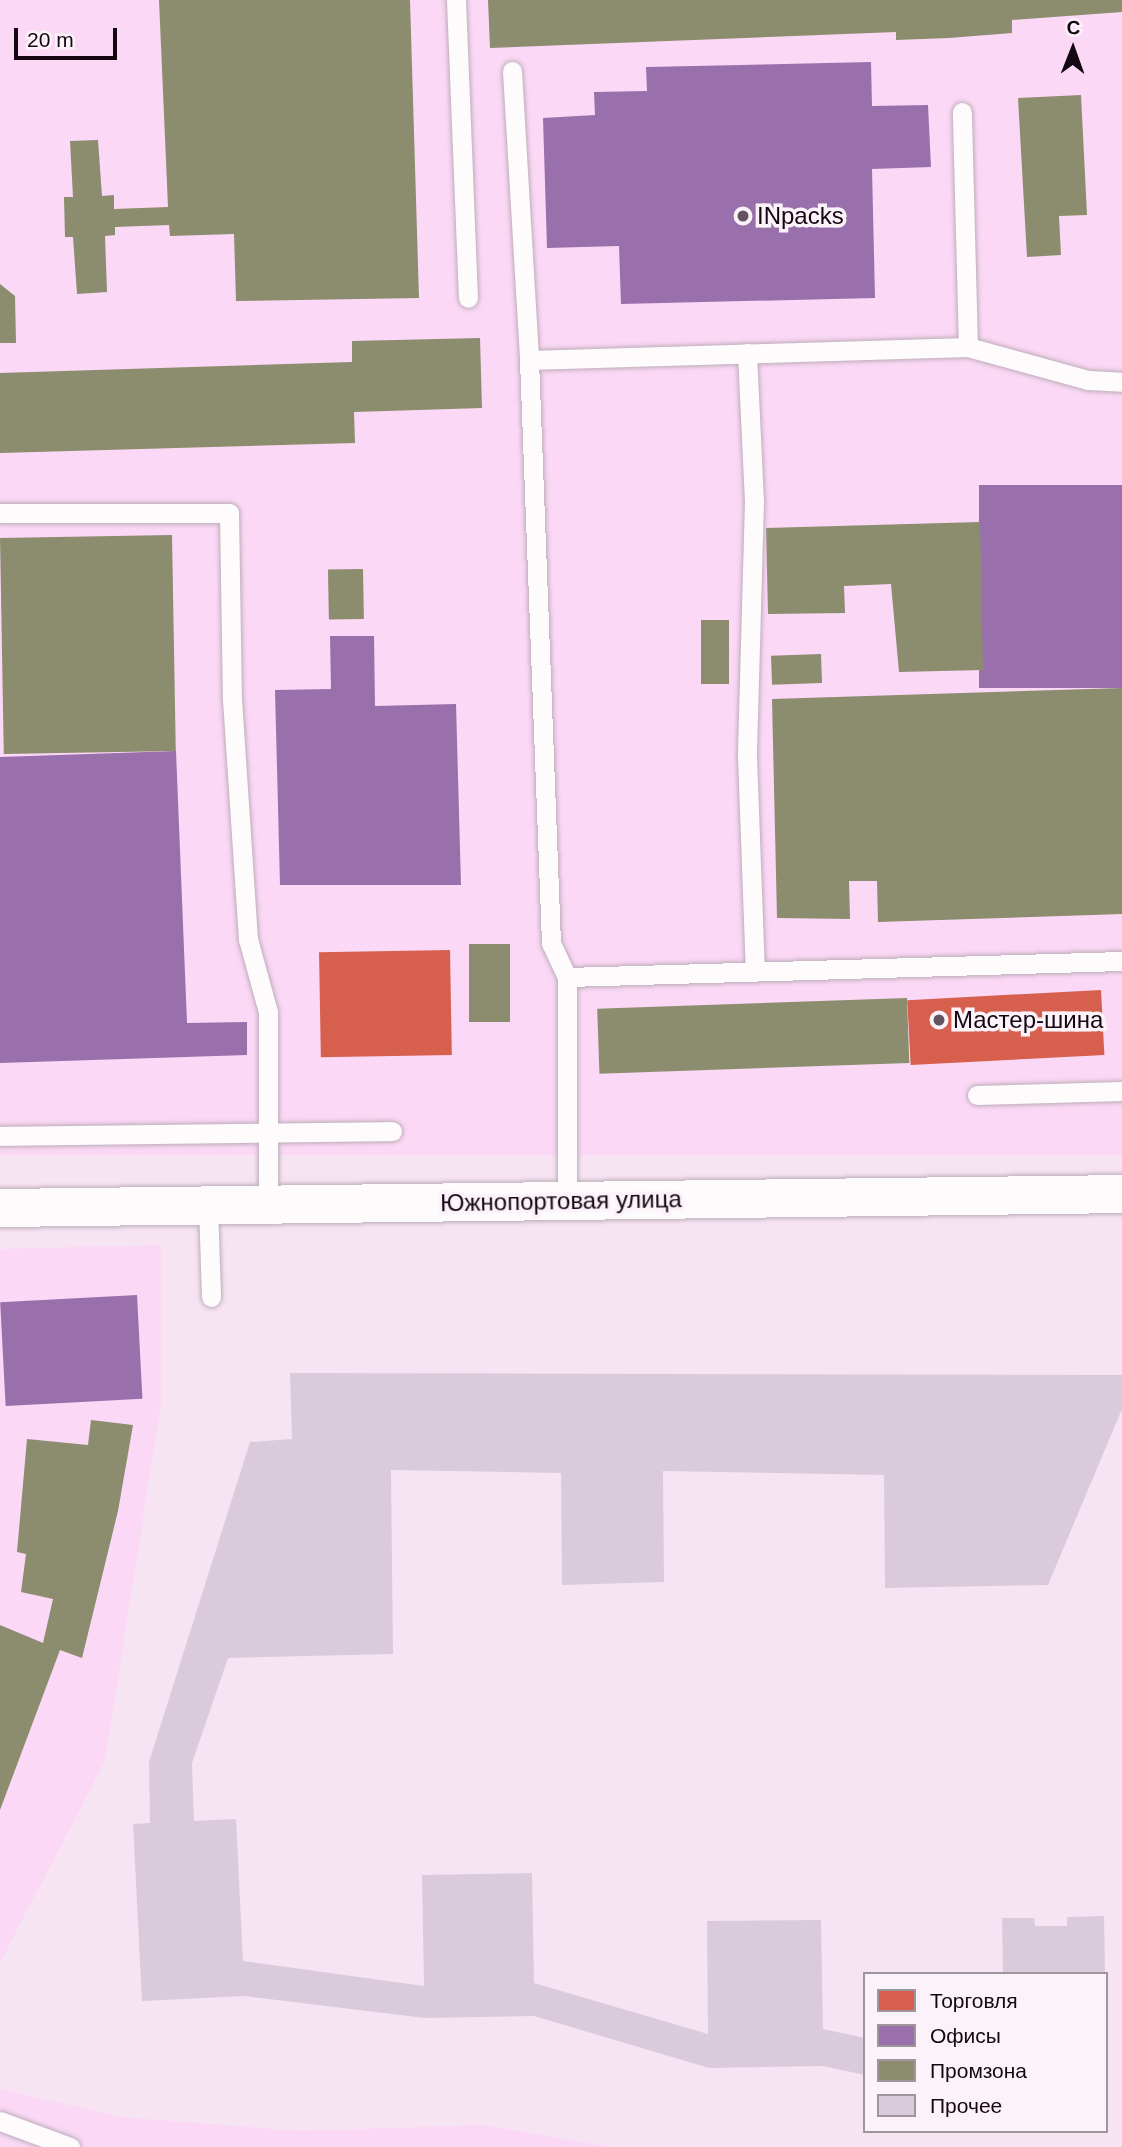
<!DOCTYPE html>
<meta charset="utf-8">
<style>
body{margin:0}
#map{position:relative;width:1122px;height:2147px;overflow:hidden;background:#f7e4f3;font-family:Helvetica,sans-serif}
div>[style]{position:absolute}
.built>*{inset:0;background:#fbd8f5;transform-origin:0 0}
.shops>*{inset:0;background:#d6604d;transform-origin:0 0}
.offices>*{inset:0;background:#9970ab;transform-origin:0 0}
.industry>*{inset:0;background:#8c8c6e;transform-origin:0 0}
.building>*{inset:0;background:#d9cbdc}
.roads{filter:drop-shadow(0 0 2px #bdadba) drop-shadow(0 0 2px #bdadba)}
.lane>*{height:19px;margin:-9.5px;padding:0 9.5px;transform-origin:9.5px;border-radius:9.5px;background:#fefbfd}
.secondary>*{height:38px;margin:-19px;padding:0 19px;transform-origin:19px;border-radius:19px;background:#fefbfd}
.dots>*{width:19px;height:19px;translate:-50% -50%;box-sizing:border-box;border:4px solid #fcf3fa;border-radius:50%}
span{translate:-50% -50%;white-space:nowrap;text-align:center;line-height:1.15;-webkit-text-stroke:7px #fcf3fa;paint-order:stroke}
.poi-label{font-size:24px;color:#140712}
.left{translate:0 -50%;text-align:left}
.street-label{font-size:24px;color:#140712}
.legend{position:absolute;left:863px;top:1972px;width:245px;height:161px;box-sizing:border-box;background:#fcf3fa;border:2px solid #9f959d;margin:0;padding:9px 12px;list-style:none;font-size:21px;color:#140712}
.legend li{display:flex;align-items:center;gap:14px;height:35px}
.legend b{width:35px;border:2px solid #9f959d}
.north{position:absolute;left:1038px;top:14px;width:70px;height:70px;-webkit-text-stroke:5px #fcf3fa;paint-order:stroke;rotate:1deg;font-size:19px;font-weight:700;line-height:28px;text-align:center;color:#140712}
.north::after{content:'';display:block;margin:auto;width:24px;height:32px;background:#140712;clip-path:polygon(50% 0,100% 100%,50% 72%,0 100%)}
.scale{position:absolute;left:14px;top:28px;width:103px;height:32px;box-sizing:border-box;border:4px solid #140712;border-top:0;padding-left:9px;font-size:21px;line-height:24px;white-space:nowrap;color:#140712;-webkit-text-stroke:5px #fcf3fa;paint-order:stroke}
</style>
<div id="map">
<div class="built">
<i style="left:0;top:0;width:1122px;height:1155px"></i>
<i style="clip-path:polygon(161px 1245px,161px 1403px,105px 1761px,0 1963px,0 1249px)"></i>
<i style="clip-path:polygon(0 2089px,121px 2117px,300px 2131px,483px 2125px,609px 2147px,0 2147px)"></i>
</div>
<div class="shops">
<i style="left:450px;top:950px;width:105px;height:131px;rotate:89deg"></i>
<i style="left:1101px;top:990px;width:65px;height:194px;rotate:87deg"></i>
</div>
<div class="offices">
<i style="clip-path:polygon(871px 62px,872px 106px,928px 105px,931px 167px,872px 169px,875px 298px,621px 304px,619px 246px,547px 248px,543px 118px,595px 115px,594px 92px,647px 91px,646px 67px)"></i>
<i style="left:1122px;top:485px;width:203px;height:143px;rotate:90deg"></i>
<i style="clip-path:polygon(330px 636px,374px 636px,375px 706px,456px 704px,461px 885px,280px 885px,275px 690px,331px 689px)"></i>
<i style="clip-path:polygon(176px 751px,187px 1023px,247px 1022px,247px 1055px,0 1063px,0 757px)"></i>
<i style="left:137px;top:1295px;width:104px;height:137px;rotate:87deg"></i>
</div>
<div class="industry">
<i style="clip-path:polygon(159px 0,410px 0,419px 298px,236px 301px,234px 234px,170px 236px,169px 225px,115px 227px,115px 235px,105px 236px,107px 292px,77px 294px,73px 237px,65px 237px,64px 197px,73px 197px,70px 141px,98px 140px,102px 196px,114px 195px,114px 209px,168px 207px)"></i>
<i style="clip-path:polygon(488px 0,1122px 0,1122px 12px,1012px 20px,1012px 33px,949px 38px,896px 40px,896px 32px,490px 48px)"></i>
<i style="clip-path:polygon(1081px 95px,1087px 215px,1059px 216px,1061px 255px,1027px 257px,1018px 98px)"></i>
<i style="clip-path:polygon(0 284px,15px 296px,16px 343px,0 343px)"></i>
<i style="clip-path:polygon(480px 338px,482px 408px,354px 412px,355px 443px,0 453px,0 373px,352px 362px,352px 341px)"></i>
<i style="clip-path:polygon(980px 522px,983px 670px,899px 672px,891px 584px,844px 586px,845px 613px,768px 614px,766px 528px)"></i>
<i style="left:172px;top:535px;width:216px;height:172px;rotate:89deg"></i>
<i style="left:363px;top:569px;width:50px;height:35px;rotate:89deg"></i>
<i style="left:701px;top:620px;width:28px;height:64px"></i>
<i style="left:821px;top:654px;width:29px;height:50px;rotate:88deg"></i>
<i style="clip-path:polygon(1122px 688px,1122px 914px,878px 922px,877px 881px,849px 881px,850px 919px,777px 918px,772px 699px)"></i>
<i style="left:469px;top:944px;width:41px;height:78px"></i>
<i style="left:907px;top:998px;width:65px;height:310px;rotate:88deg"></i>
<i style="clip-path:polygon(91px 1420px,133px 1425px,118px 1511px,82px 1658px,60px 1650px,0 1810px,0 1625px,43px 1643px,53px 1599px,21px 1592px,26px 1554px,17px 1552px,27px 1439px,88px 1445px)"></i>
</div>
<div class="building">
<i style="clip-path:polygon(290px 1373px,1122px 1375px,1122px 1409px,1048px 1585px,885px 1588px,884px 1475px,663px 1471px,664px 1582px,562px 1585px,561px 1473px,391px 1470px,393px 1654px,228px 1658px,192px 1763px,194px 1821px,236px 1819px,243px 1961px,424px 1986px,422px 1875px,532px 1873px,534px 1983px,708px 2034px,707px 1921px,821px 1920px,823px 2029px,865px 2038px,865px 2075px,823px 2066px,709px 2068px,534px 2016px,425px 2018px,244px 1996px,142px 2001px,133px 1824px,150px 1823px,149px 1762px,250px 1442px,292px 1439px)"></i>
<i style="clip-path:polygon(1104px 1916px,1105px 1974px,1003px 1974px,1002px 1918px,1034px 1918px,1035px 1926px,1067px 1926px,1067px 1917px)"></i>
</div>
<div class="roads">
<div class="lane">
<i style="left:456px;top:0;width:298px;rotate:87.7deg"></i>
<i style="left:512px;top:71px;width:289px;rotate:86.6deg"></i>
<i style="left:529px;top:360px;width:439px;rotate:-1.7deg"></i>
<i style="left:968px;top:347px;width:235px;rotate:-91.5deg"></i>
<i style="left:968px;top:347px;width:124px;rotate:15.4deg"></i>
<i style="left:1088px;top:380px;width:34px;rotate:3deg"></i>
<i style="left:747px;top:353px;width:148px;rotate:87.3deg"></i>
<i style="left:754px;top:501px;width:255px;rotate:91.6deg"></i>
<i style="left:747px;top:756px;width:215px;rotate:87.9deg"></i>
<i style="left:529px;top:360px;width:583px;rotate:87.84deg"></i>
<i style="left:551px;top:943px;width:38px;rotate:65deg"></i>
<i style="left:0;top:513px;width:229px"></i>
<i style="left:229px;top:513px;width:186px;rotate:89.1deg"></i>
<i style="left:232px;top:699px;width:241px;rotate:86.2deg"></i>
<i style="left:248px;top:939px;width:76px;rotate:74.7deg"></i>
<i style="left:268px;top:1012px;width:192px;rotate:90deg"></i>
<i style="left:977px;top:1095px;width:145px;rotate:-1.6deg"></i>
<i style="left:0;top:1136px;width:392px;rotate:-0.7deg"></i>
<i style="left:567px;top:1201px;width:224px;rotate:-90deg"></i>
<i style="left:567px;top:977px;width:555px;rotate:-1.65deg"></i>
<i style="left:208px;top:1205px;width:92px;rotate:88.1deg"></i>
<i style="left:0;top:2121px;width:75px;rotate:20.4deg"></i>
</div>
<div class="secondary">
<i style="left:0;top:1208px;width:1122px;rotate:-0.71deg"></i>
</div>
</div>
<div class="dots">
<i style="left:743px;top:216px;background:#635461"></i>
<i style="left:939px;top:1020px;background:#635461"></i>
</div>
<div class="poi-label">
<span class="left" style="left:757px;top:216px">INpacks</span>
<span class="left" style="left:953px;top:1020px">Мастер-шина</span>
</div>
<div class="street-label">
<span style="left:561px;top:1201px;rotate:-1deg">Южнопортовая улица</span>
</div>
<ul class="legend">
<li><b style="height:19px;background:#d6604d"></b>Торговля</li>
<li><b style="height:19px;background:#9970ab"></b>Офисы</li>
<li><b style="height:19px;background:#8c8c6e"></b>Промзона</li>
<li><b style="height:19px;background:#d9cbdc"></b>Прочее</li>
</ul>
<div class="north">С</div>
<div class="scale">20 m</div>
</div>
